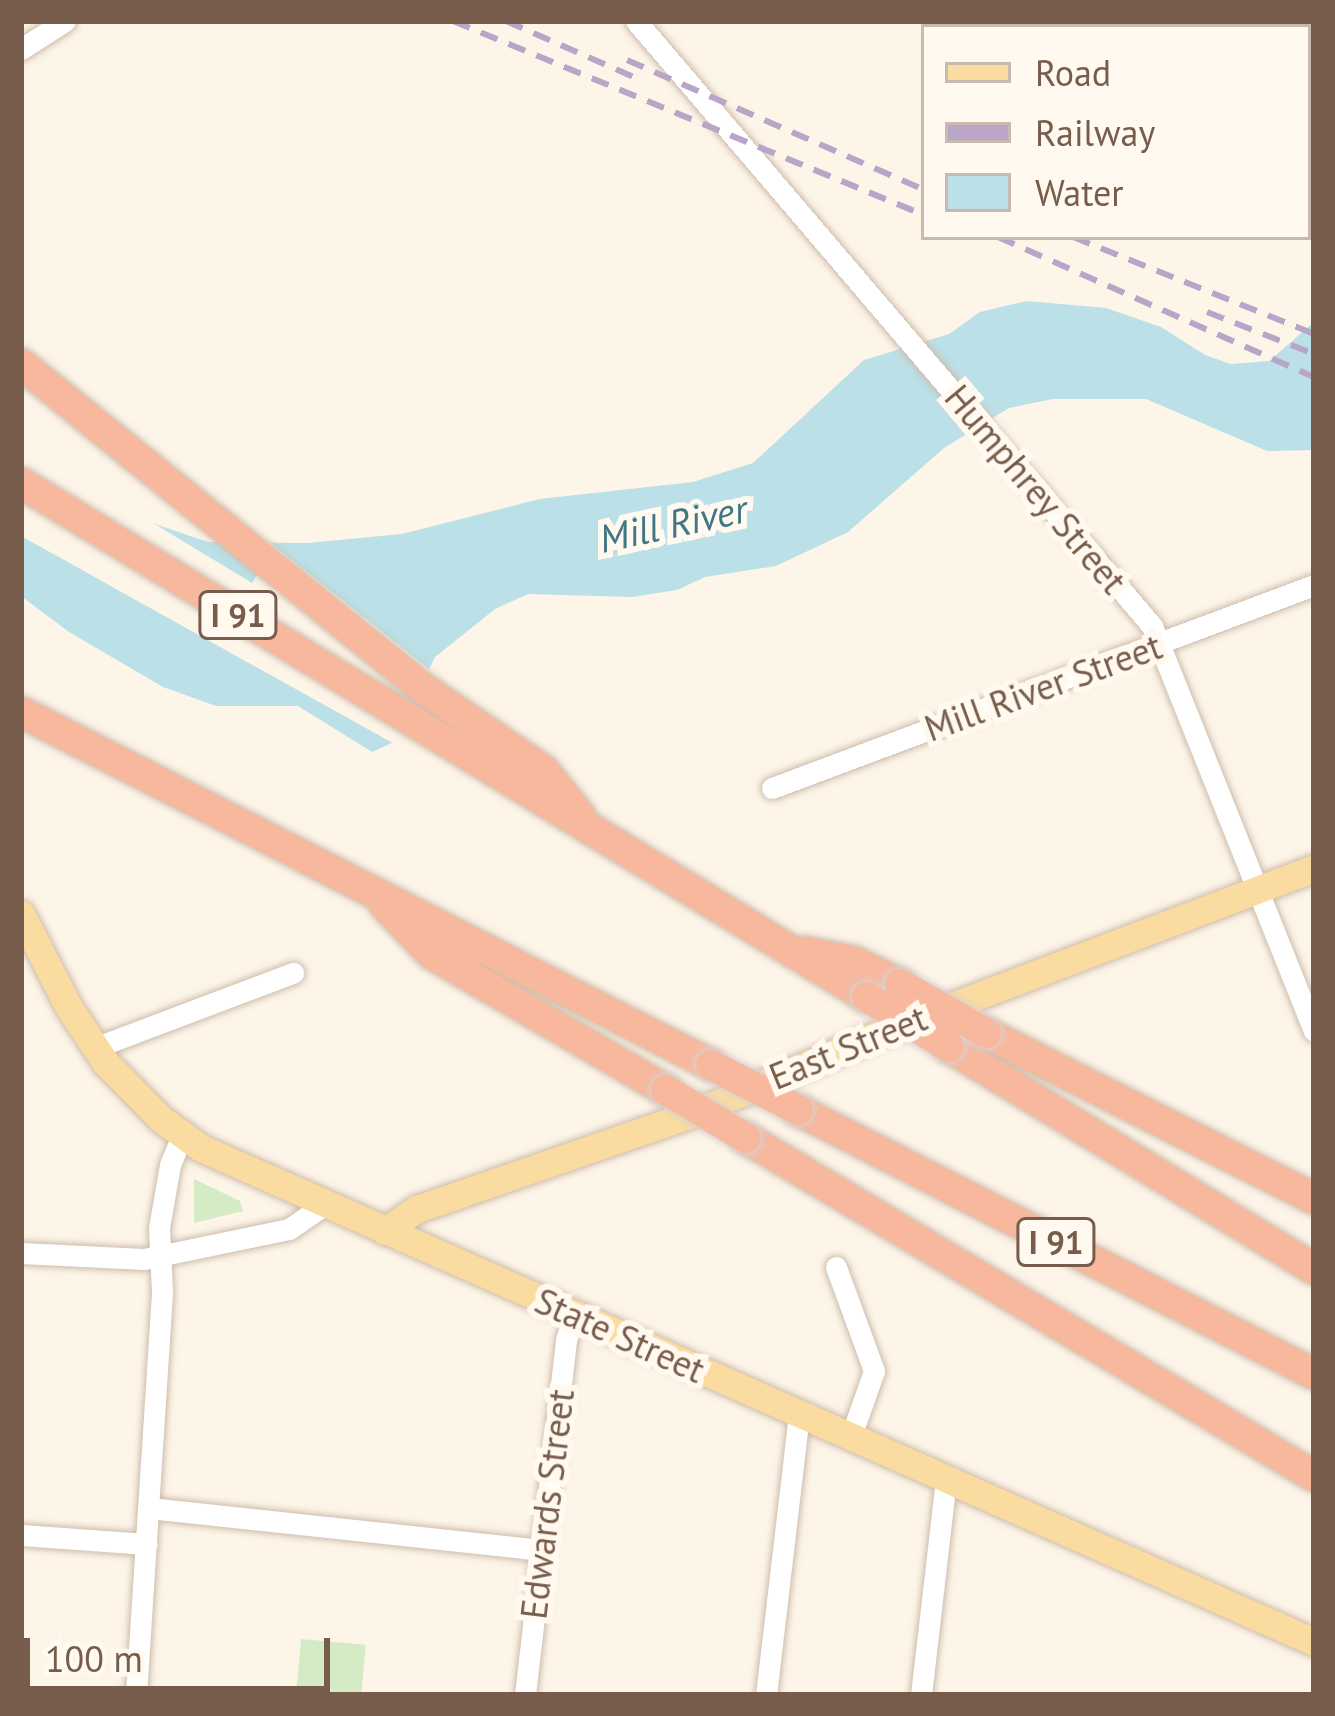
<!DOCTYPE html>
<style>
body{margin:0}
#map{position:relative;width:1335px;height:1716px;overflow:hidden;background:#fdf5e8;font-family:"PT Sans",sans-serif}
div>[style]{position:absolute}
.green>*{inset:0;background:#d4ebc5;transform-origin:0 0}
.water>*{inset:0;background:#bbe0e7}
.pier>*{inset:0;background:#fdf5e8}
.roads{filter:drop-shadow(0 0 3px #cfbdad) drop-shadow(0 0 3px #cfbdad)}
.minor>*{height:21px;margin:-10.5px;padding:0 10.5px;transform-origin:10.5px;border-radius:10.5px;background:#fff}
.major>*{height:27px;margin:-13.5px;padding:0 13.5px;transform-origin:13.5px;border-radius:13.5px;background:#fbdca0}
.highway>*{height:30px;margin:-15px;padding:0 15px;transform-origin:15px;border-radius:15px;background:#f7b89e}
.rail>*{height:6px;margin-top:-3px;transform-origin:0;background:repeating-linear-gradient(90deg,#b8a5c8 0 18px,transparent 0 30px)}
.bridges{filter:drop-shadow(0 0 3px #d9d1cd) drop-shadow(0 0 3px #d9d1cd)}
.highway-bridge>*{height:30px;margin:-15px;padding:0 15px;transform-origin:15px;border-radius:15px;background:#f7b89e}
span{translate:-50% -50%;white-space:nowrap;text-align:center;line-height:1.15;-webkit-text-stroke:12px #fff9ef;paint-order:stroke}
.shield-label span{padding:3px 9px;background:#fff9ef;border:3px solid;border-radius:9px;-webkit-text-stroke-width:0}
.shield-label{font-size:33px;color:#785c4b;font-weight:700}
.street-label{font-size:36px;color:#785c4b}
.water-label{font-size:39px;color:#417784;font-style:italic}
.frame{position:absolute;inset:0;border:24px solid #785c4b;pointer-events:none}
.legend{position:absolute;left:921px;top:24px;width:390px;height:216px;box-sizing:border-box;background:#fff9ef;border:3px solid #c9baad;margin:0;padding:15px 21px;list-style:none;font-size:36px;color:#785c4b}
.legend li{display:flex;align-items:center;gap:24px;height:60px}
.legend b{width:60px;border:3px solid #c9baad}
.scale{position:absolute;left:24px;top:1638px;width:306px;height:54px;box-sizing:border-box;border:6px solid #785c4b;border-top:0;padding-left:15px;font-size:36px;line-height:42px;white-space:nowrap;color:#785c4b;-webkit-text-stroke:9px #fff9ef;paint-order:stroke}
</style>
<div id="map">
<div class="green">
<i style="clip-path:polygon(194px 1179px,240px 1201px,243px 1211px,194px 1223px)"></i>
<i style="left:301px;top:1639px;width:65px;height:52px;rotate:5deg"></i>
</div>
<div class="water">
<i style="clip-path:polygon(1027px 301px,1106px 308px,1161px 327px,1205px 355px,1231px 364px,1269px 361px,1314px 322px,1314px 450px,1267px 451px,1146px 399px,1053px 399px,1009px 408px,944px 448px,848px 532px,776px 566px,705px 577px,677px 590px,632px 597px,528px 594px,495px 609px,435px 657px,394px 742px,372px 752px,298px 706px,216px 706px,163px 687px,69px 632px,21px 596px,21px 449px,120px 512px,208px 542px,307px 543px,402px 534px,540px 499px,693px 482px,753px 463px,864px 360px,949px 334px,980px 312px)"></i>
</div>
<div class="pier">
<i style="clip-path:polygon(21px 443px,252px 583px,259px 571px,216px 537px,263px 537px,434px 673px,398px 746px,21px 536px)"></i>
</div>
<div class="roads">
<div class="minor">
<i style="left:636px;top:21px;width:795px;rotate:49.54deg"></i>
<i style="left:1152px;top:626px;width:436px;rotate:68.2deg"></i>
<i style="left:21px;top:49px;width:52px;rotate:-32.5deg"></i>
<i style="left:772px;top:788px;width:579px;rotate:-20.53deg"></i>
<i style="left:94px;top:1048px;width:213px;rotate:-20.7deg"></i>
<i style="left:21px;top:1253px;width:123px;rotate:2.8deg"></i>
<i style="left:144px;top:1259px;width:148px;rotate:-11.7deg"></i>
<i style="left:289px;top:1229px;width:42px;rotate:-34.4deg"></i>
<i style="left:836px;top:1267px;width:111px;rotate:69.9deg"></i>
<i style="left:874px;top:1371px;width:69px;rotate:109.5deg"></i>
<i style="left:149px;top:1508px;width:394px;rotate:6.1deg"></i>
<i style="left:21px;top:1535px;width:126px;rotate:4.1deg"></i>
<i style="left:136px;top:1695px;width:404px;rotate:-86.3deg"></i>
<i style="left:162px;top:1292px;width:64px;rotate:-92.7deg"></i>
<i style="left:159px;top:1228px;width:64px;rotate:-80.1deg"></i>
<i style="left:170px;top:1165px;width:32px;rotate:-68deg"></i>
<i style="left:525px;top:1695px;width:357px;rotate:-83.4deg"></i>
<i style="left:566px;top:1340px;width:27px;rotate:-73deg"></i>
<i style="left:766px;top:1695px;width:284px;rotate:-83.3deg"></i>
<i style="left:921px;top:1695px;width:217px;rotate:-83.4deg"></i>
</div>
<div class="major">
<i style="left:21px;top:914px;width:103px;rotate:62.9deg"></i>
<i style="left:68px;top:1006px;width:67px;rotate:56.5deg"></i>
<i style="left:105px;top:1062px;width:80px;rotate:45.5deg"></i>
<i style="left:161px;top:1119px;width:49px;rotate:35.9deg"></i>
<i style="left:201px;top:1148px;width:1218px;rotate:23.93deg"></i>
<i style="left:385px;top:1231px;width:39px;rotate:-35deg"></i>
<i style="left:417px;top:1209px;width:293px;rotate:-19.1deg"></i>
<i style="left:694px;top:1113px;width:211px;rotate:-23.2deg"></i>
<i style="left:888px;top:1030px;width:456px;rotate:-20.8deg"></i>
</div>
<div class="highway">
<i style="left:21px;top:364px;width:518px;rotate:38.88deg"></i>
<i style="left:424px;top:689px;width:145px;rotate:34.3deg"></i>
<i style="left:544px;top:771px;width:59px;rotate:51.2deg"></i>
<i style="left:21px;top:483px;width:990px;rotate:31.28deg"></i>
<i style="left:21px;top:712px;width:775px;rotate:27.09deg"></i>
<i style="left:384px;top:904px;width:69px;rotate:46.2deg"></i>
<i style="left:432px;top:954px;width:271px;rotate:30.2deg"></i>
<i style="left:805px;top:952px;width:51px;rotate:11.3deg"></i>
<i style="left:855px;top:962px;width:50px;rotate:26.1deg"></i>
<i style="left:986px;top:1033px;width:368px;rotate:26.8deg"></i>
<i style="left:949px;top:1047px;width:427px;rotate:31.3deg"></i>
<i style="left:798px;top:1110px;width:580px;rotate:27.1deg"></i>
<i style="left:746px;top:1138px;width:661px;rotate:30.76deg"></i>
</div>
</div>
<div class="rail">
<i style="left:453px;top:21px;width:509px;rotate:22.39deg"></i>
<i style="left:506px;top:21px;width:150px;rotate:23.7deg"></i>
<i style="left:627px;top:60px;width:324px;rotate:23.6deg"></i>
<i style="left:998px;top:237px;width:346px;rotate:23.9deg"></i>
<i style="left:1073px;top:237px;width:260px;rotate:21.9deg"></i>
<i style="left:1207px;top:312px;width:115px;rotate:21.4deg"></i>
</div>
<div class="bridges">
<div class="highway-bridge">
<i style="left:900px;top:984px;width:99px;rotate:29.7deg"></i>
<i style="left:867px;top:997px;width:96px;rotate:31.4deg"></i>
<i style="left:711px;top:1065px;width:98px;rotate:27.3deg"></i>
<i style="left:666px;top:1090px;width:93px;rotate:31deg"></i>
</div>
</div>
<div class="shield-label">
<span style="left:238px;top:615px">I 91</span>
<span style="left:1056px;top:1242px">I 91</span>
</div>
<div class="street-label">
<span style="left:1036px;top:489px;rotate:50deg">Humphrey Street</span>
<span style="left:1043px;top:687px;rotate:-20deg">Mill River Street</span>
<span style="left:848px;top:1047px;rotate:-22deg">East Street</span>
<span style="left:620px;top:1335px;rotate:24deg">State Street</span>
<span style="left:547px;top:1504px;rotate:-83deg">Edwards Street</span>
</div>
<div class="water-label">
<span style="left:673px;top:524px;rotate:-12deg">Mill River</span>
</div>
<div class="frame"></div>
<ul class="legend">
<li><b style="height:15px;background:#fbdca0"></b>Road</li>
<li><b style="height:15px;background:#b8a5c8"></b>Railway</li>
<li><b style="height:33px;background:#bbe0e7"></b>Water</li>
</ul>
<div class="scale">100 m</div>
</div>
